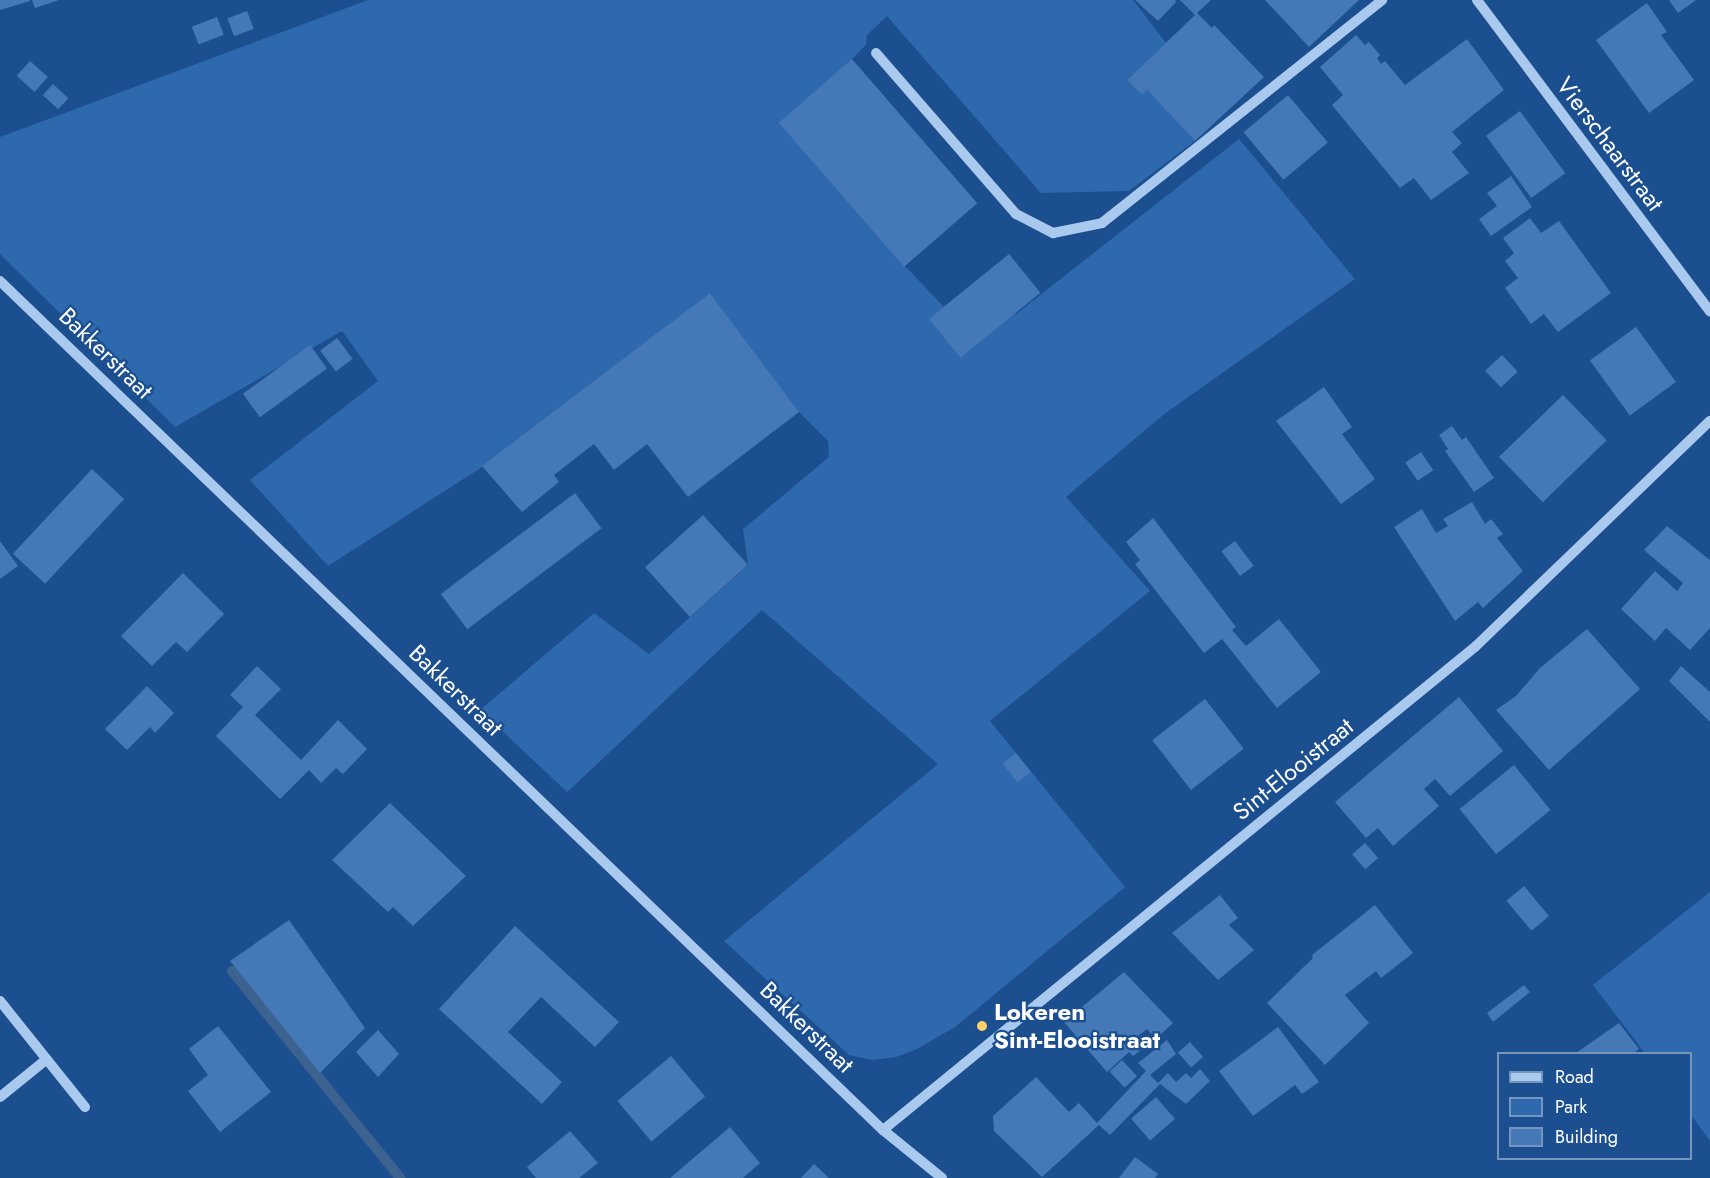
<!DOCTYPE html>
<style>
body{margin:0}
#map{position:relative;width:1710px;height:1178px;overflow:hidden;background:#1b4f8f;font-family:Jost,sans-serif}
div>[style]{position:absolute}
.green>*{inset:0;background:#2e69ad}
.stream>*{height:10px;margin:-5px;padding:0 5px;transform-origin:5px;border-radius:5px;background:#3c6290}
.building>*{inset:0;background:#4478b7;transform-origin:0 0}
.minor>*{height:10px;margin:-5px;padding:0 5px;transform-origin:5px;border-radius:5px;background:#a9c9ee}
.dots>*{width:16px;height:16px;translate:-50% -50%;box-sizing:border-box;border:3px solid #1b4f8f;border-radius:50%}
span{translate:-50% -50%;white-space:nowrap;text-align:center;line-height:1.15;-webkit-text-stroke:4.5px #1b4f8f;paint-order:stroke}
.street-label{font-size:24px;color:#fff}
.poi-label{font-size:24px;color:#fff;font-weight:700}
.left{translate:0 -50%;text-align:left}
.legend{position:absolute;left:1497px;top:1052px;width:195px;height:108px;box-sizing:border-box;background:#1b4f8f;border:2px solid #7695bc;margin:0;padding:8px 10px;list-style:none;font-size:18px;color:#fff}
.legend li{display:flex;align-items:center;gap:12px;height:30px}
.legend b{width:30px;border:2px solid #7695bc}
</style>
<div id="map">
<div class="green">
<i style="clip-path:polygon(368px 0,1133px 0,1166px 43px,1127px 80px,1142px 95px,1147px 90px,1195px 141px,1129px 191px,1041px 193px,887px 16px,867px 35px,866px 45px,852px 59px,905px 266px,944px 307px,1016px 314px,1239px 139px,1355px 279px,1163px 415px,1066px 497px,1150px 591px,990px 721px,1125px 887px,955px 1027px,915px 1050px,896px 1057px,872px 1060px,849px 1055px,724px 941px,938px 764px,762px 610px,567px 792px,480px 710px,594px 613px,649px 654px,748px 565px,743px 529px,829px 457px,828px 441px,799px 412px,710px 293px,490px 462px,328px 566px,250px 480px,378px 381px,342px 331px,175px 427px,0 254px,0 137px)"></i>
<i style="clip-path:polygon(1710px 892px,1710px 1141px,1691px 1115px,1690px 1054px,1645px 1053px,1593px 985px)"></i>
</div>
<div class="stream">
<i style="left:232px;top:971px;width:267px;rotate:50.9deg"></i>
</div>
<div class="building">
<i style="clip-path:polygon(0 0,30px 0,30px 1px,0 10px)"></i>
<i style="clip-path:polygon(32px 0,59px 0,35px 8px)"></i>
<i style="clip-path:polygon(1135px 0,1175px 0,1176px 2px,1158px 21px)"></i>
<i style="clip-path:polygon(1180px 0,1211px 0,1197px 13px,1212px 28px,1214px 25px,1264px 77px,1195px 141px,1147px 90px,1142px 95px,1127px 80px,1195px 15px)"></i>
<i style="clip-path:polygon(1265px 0,1359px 0,1309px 47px)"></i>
<i style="clip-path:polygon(1669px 0,1696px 0,1678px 13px)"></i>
<i style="clip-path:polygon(1647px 3px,1667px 32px,1661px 35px,1694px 80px,1649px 113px,1596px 40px)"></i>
<i style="left:247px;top:11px;width:19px;height:21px;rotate:69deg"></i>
<i style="left:217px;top:17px;width:19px;height:27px;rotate:69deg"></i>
<i style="clip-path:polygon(1356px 35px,1365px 45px,1369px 42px,1380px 55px,1377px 58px,1381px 64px,1385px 61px,1405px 85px,1467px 39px,1504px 90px,1452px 132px,1462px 143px,1452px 152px,1469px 173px,1431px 200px,1414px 178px,1400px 188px,1332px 105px,1343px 95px,1320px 67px)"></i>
<i style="left:852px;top:59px;width:191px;height:97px;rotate:49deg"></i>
<i style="left:30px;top:61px;width:24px;height:20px;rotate:42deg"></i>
<i style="left:53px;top:84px;width:21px;height:15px;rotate:43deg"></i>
<i style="left:1288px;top:95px;width:62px;height:58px;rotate:50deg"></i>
<i style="left:1520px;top:111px;width:77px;height:42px;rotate:54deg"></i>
<i style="clip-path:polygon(1511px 176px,1532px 207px,1491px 236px,1479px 219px,1497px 206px,1487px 193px)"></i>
<i style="clip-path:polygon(1530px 218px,1541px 233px,1559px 221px,1611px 293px,1558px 332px,1544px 314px,1531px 324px,1505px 288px,1518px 278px,1505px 261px,1514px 253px,1503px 238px)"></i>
<i style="left:1009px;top:254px;width:50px;height:103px;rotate:51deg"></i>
<i style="clip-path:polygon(710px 293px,799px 412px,688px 497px,647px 444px,614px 470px,594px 444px,554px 475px,559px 482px,522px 512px,482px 466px)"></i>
<i style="left:1636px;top:327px;width:68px;height:57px;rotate:54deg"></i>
<i style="left:337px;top:338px;width:26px;height:21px;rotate:53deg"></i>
<i style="left:310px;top:345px;width:29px;height:83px;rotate:54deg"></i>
<i style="left:1502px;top:355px;width:23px;height:23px;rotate:47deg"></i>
<i style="clip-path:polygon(1324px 387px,1352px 427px,1342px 434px,1375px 479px,1341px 504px,1276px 421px)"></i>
<i style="left:1563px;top:395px;width:63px;height:89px;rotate:46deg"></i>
<i style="clip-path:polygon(1452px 426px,1462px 440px,1466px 437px,1494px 478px,1474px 492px,1445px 451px,1448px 449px,1439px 435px)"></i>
<i style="left:1421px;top:452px;width:22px;height:19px;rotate:56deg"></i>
<i style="left:92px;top:469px;width:44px;height:116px;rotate:43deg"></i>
<i style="left:575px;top:493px;width:44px;height:168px;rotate:53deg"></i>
<i style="clip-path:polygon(1472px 502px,1485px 524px,1491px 519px,1503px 534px,1497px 538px,1523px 571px,1483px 608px,1478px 602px,1455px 621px,1394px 527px,1422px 509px,1436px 533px,1448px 526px,1443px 519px)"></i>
<i style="left:703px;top:515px;width:67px;height:78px;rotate:48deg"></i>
<i style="clip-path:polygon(1153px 518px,1236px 627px,1232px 630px,1246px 646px,1279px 619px,1321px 672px,1277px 708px,1222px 639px,1204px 653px,1135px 564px,1140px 560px,1126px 542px)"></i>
<i style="clip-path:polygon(1667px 526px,1710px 560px,1710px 628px,1690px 650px,1666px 628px,1655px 641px,1621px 609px,1655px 571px,1677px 591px,1683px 583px,1644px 550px)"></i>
<i style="clip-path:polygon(0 541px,18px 566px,0 579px)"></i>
<i style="left:1235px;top:541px;width:31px;height:17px;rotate:53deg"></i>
<i style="clip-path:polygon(183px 573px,224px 614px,187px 652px,176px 642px,152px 666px,121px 636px)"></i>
<i style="clip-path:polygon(1587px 629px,1640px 689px,1549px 770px,1496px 710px,1516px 696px,1540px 668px)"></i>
<i style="clip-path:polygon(257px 666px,281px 689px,255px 715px,301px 760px,338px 720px,367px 749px,343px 774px,336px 768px,321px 783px,309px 770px,280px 799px,216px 736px,243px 707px,230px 695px)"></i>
<i style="clip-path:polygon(1681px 666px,1710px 692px,1710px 722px,1669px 681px)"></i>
<i style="clip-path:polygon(147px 686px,174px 713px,155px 733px,150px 727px,127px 750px,105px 729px)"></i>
<i style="clip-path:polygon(1459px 697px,1503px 751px,1450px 796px,1435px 779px,1424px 789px,1439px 806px,1393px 846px,1378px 828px,1366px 838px,1335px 802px)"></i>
<i style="left:1205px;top:699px;width:63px;height:67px;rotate:52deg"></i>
<i style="left:1016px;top:753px;width:24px;height:17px;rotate:52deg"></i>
<i style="left:1514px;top:765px;width:58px;height:70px;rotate:51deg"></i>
<i style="clip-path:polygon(390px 803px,466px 876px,413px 926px,393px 907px,388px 912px,332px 860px)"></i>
<i style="left:1365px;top:843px;width:20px;height:17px;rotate:49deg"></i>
<i style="left:1524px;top:886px;width:39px;height:23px;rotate:50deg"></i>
<i style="clip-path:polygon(1220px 895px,1238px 918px,1229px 925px,1254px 950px,1218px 980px,1172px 933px)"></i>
<i style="clip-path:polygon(1375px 905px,1413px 953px,1381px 978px,1376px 971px,1345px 995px,1369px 1023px,1325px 1065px,1267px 1003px,1313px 958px,1312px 955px)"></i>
<i style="clip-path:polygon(289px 920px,365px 1028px,320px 1073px,230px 961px)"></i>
<i style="clip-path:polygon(515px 926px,619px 1022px,595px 1047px,541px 997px,508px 1032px,562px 1082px,542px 1104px,439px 1009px)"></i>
<i style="clip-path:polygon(1124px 972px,1173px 1023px,1156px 1039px,1147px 1029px,1138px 1036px,1146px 1046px,1133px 1056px,1129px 1052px,1107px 1072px,1064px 1022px)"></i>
<i style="clip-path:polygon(1524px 985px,1530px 992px,1493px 1022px,1487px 1013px)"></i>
<i style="clip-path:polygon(1619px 1023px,1639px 1049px,1633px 1053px,1576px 1053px)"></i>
<i style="clip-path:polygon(218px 1026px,271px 1092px,220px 1132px,188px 1091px,208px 1075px,189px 1049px)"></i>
<i style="clip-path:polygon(1278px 1027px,1319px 1082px,1302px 1094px,1295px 1085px,1253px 1116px,1219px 1071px)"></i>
<i style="clip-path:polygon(378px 1030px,399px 1054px,378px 1077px,356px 1052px)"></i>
<i style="clip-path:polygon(1167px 1040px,1176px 1054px,1150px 1075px,1158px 1083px,1168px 1073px,1176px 1082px,1186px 1073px,1191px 1078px,1200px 1069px,1210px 1081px,1186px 1104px,1160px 1084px,1110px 1135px,1099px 1125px,1042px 1177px,994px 1131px,993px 1116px,1036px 1077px,1069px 1112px,1079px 1103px,1097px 1123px,1146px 1071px,1138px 1063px)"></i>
<i style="left:1190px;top:1042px;width:20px;height:16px;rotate:49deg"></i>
<i style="left:671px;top:1056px;width:53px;height:70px;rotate:50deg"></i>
<i style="left:1122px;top:1060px;width:22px;height:17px;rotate:47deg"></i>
<i style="left:1156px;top:1097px;width:29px;height:33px;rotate:49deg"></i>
<i style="clip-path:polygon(730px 1127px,760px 1163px,743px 1178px,670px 1178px)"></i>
<i style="clip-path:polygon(570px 1131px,598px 1163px,579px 1178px,536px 1178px,527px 1167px)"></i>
<i style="clip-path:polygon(1135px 1157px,1158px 1174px,1155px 1178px,1119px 1178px)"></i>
<i style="clip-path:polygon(814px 1164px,829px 1178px,801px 1178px)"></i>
</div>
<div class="minor">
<i style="left:1477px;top:0;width:389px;rotate:53.2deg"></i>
<i style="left:876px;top:53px;width:213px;rotate:49deg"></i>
<i style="left:1016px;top:214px;width:42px;rotate:27.2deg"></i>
<i style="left:1053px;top:233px;width:50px;rotate:-11.5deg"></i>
<i style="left:1102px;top:223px;width:358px;rotate:-38.5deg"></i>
<i style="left:0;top:281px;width:1225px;rotate:43.88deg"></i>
<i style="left:883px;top:1130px;width:76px;rotate:39.1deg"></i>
<i style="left:0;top:1001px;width:136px;rotate:51.3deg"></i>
<i style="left:0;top:1097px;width:60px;rotate:-39deg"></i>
<i style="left:883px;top:1130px;width:765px;rotate:-39.22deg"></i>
<i style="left:1476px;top:646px;width:325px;rotate:-43.9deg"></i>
</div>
<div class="dots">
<i style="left:982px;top:1026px;background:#ffd166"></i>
</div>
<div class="street-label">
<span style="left:1610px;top:144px;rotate:53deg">Vierschaarstraat</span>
<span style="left:106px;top:353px;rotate:44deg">Bakkerstraat</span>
<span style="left:456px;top:690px;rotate:44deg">Bakkerstraat</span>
<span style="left:1293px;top:769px;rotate:-39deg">Sint-Elooistraat</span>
<span style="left:807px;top:1027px;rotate:44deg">Bakkerstraat</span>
</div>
<div class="poi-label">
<span class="left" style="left:994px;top:1026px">Lokeren<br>Sint-Elooistraat</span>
</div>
<ul class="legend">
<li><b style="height:8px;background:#a9c9ee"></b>Road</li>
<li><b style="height:16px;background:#2e69ad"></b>Park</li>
<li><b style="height:16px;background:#4478b7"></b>Building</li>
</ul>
</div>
